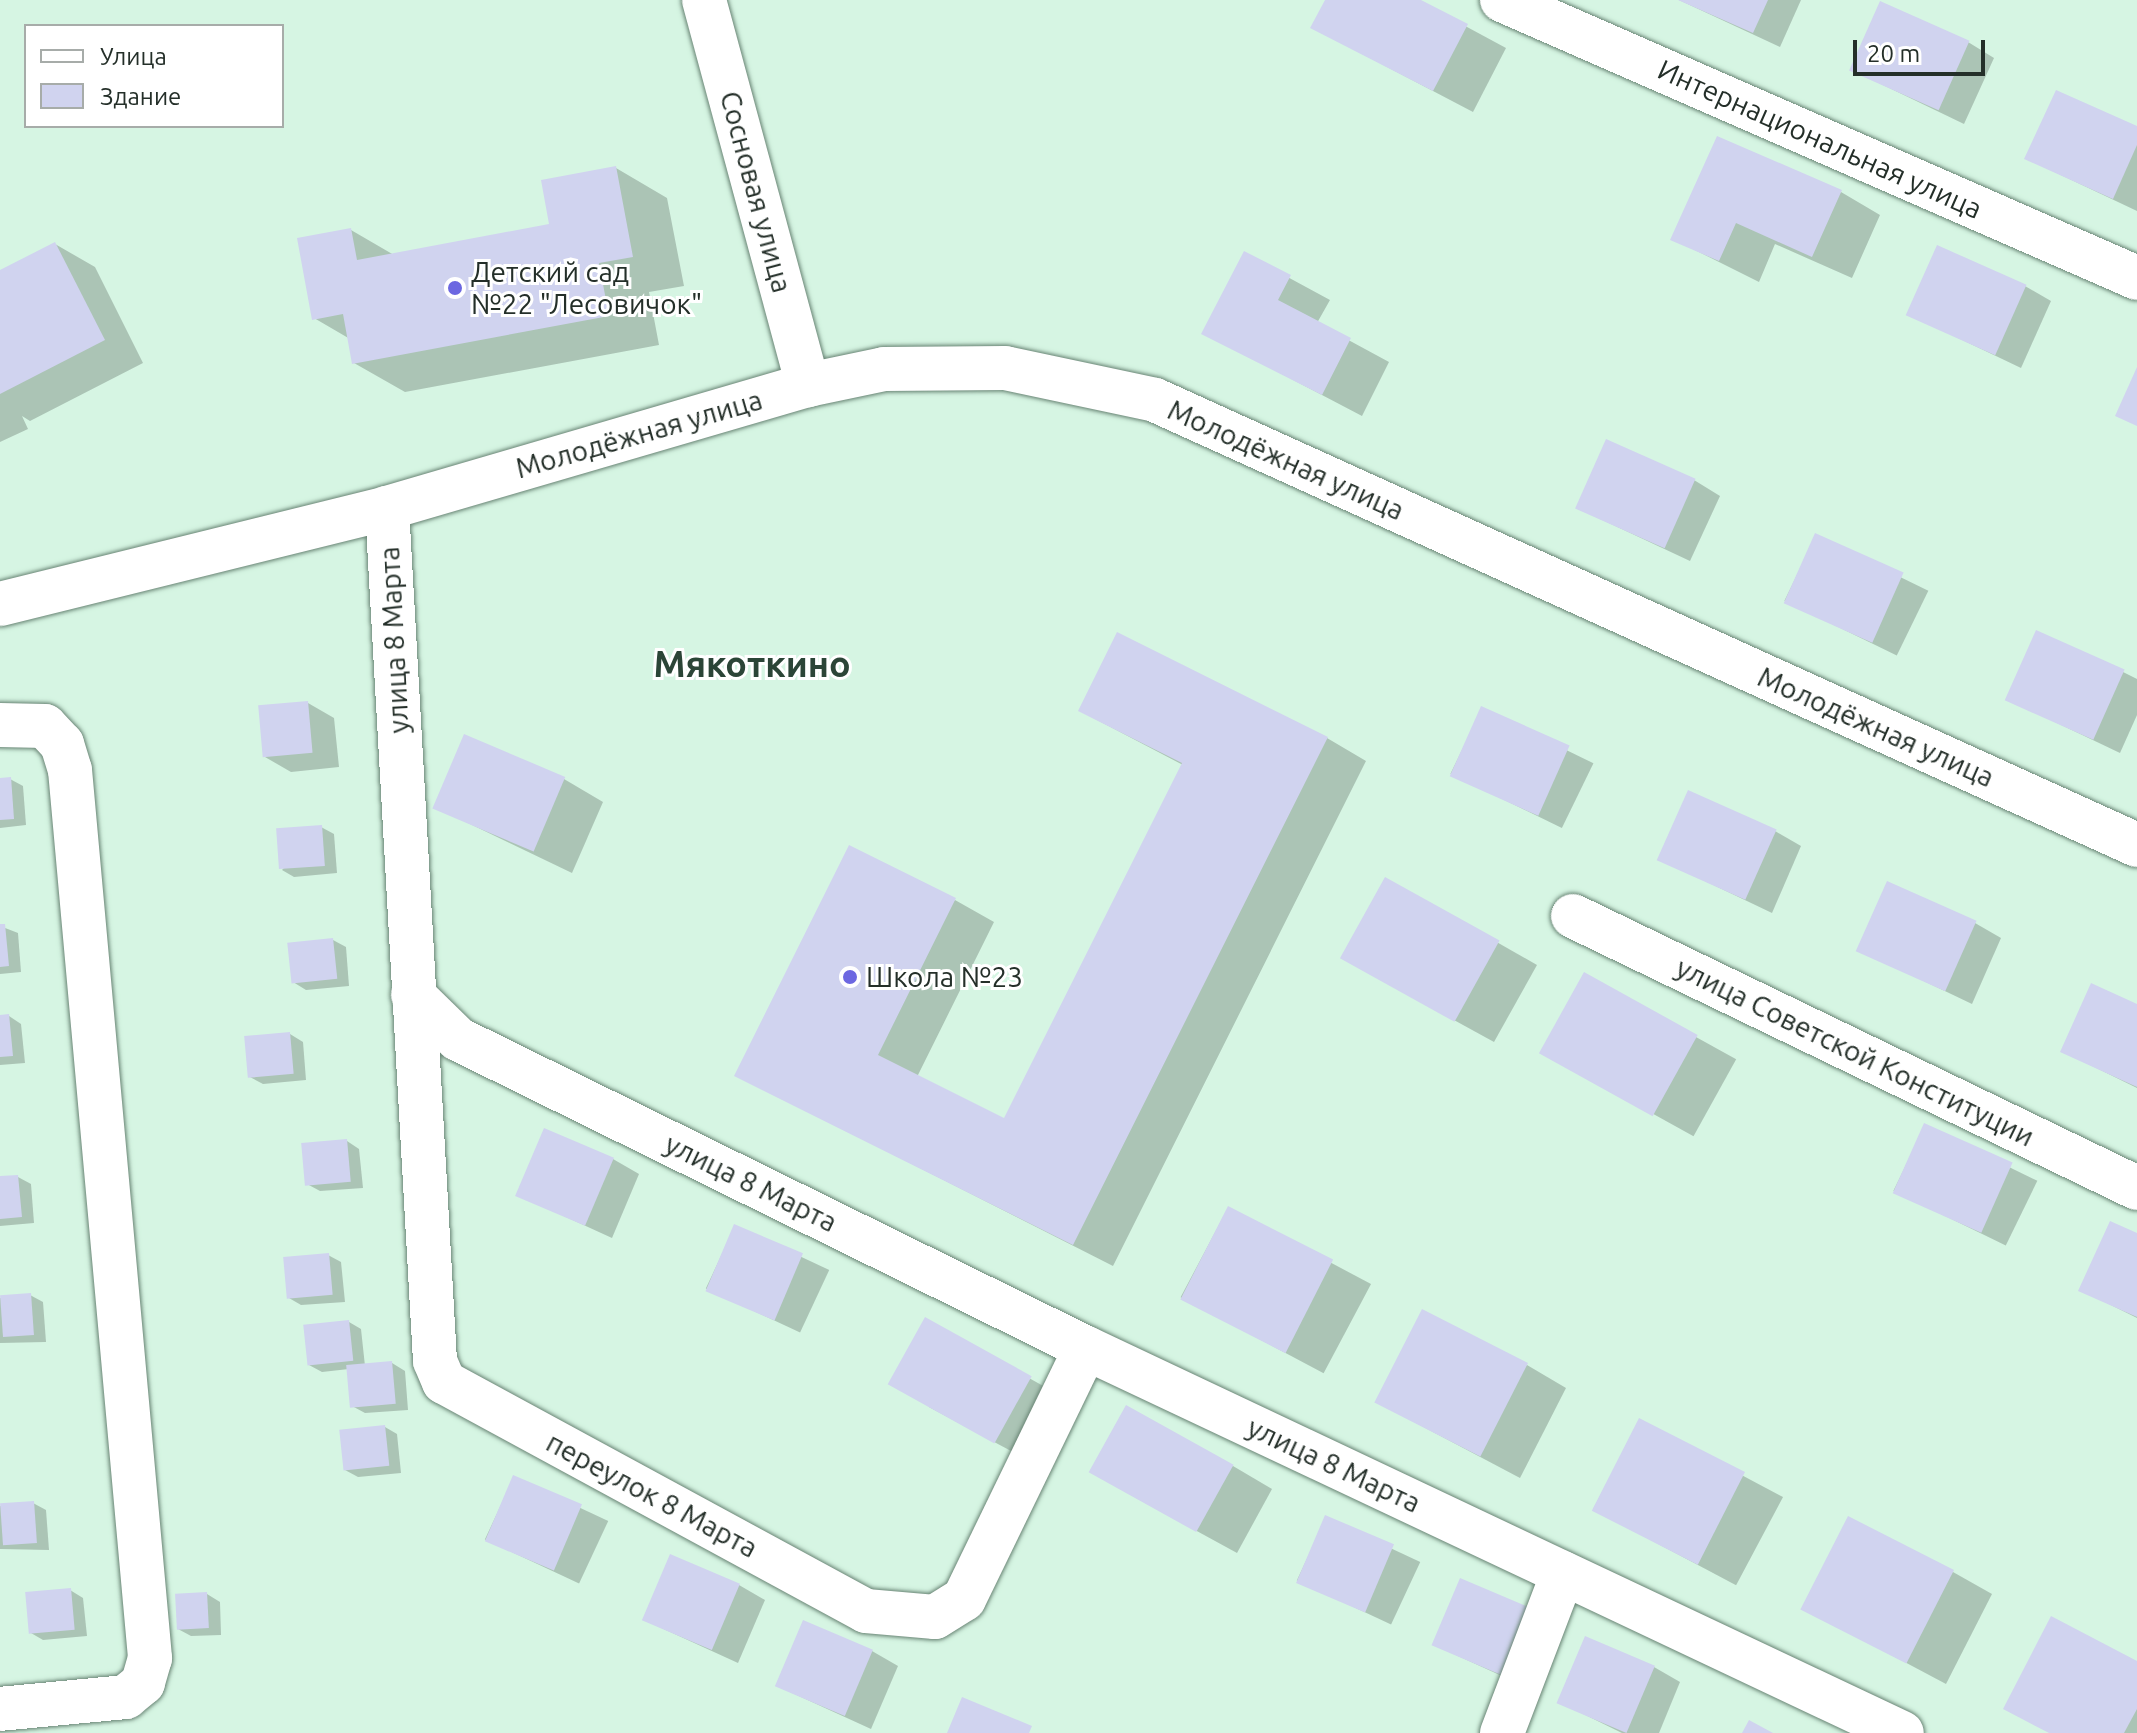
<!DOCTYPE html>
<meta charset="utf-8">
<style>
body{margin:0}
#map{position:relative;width:2137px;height:1733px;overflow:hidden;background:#d6f5e3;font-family:Ubuntu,sans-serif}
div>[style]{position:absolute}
.shadow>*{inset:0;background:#0003;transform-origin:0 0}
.building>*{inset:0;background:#d0d3ef;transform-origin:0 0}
.roads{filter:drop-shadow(0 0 2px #688474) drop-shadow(0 0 2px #688474)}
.minor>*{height:44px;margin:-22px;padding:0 22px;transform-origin:22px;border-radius:22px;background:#fff}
.dots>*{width:22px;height:22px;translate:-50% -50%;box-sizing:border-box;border:4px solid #fff;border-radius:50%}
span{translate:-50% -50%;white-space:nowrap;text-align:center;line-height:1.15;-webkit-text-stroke:6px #fff;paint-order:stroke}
.street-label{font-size:28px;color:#242f29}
.poi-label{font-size:28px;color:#242f29}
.left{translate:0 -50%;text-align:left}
.district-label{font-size:36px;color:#2b4537;font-weight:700}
.legend{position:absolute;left:24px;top:24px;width:260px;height:104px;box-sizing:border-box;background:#fff;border:2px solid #a7aca9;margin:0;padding:10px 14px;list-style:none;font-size:24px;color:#242f29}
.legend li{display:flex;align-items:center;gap:16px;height:40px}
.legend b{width:40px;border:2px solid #a7aca9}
.scale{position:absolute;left:1853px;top:40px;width:132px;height:36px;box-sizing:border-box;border:4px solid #242f29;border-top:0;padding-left:10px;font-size:24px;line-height:28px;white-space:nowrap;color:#242f29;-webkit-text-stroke:6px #fff;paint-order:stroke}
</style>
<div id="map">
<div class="shadow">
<i style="clip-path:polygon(1327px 0,1417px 0,1506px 48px,1473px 112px,1313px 28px)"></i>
<i style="clip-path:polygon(1679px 0,1801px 0,1780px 47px)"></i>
<i style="clip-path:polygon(1968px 42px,1994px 58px,1964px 124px,1852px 70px)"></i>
<i style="clip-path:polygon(2137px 129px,2137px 211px,2027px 159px)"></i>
<i style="clip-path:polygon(616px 168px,667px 198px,684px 286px,649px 292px,659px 345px,405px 392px,354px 363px,350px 339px,314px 318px,351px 230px,394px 255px,551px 226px)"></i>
<i style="clip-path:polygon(1841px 192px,1880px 215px,1852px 278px,1775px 244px,1759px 282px,1673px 239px)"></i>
<i style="clip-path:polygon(55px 244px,95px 267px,143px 363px,30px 421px,22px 416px,28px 429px,0 442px,0 272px)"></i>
<i style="clip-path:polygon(1245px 254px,1330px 300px,1317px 323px,1389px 362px,1362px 416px,1204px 333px)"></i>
<i style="clip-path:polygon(2025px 286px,2051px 301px,2021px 368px,1908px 314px)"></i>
<i style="clip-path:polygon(1694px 480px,1720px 496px,1690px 561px,1577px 508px)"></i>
<i style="left:1816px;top:536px;width:125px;height:72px;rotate:26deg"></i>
<i style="clip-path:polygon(2123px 672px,2137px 679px,2137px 715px,2120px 753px,2007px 699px)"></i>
<i style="clip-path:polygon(308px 703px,334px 718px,339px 767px,291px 772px,265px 757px)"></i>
<i style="left:1482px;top:709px;width:124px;height:72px;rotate:26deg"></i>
<i style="clip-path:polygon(1080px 711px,1327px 738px,1366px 761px,1113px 1266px,737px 1075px,955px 900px,994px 922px,917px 1077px,1005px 1121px,1183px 765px)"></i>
<i style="clip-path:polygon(10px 779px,23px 786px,26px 825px,0 828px,0 780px)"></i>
<i style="clip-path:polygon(564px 779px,603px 802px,572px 873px,435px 807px)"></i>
<i style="clip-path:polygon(321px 827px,334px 834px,337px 873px,294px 877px,282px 870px)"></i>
<i style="clip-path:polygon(1775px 831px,1801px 846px,1772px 913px,1659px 859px)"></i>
<i style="clip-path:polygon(1386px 879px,1537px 965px,1494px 1042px,1381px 980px)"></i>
<i style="clip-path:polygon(1975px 923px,2001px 938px,1972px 1004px,1859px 950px)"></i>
<i style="clip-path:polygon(0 926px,18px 933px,21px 972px,0 974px)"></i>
<i style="clip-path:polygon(333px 940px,346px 947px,349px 986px,306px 990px,293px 982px)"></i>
<i style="left:1584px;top:975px;width:174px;height:88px;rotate:29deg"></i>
<i style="clip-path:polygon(2137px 1006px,2137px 1088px,2062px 1051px)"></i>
<i style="clip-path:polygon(9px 1016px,21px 1024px,25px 1063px,0 1065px,0 1017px)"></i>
<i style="clip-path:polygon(290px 1034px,303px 1042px,306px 1080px,263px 1084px,250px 1077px)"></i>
<i style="left:1925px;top:1126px;width:125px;height:72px;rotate:26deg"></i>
<i style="clip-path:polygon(347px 1141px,359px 1149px,363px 1188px,320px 1191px,307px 1184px)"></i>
<i style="clip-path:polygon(613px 1159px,639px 1174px,612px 1238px,518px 1195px)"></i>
<i style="clip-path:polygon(18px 1177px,31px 1184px,34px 1223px,0 1226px,0 1178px)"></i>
<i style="left:1228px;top:1208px;width:162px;height:101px;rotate:28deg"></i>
<i style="left:735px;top:1226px;width:104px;height:69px;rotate:25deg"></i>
<i style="clip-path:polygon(2137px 1235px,2137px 1318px,2081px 1290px)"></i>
<i style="clip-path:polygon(328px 1255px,341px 1262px,345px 1302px,301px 1305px,289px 1298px)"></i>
<i style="clip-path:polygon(30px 1295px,43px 1302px,46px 1342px,0 1343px,0 1298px)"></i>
<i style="clip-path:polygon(926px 1320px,1070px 1401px,1035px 1464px,929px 1407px)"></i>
<i style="clip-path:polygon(349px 1322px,361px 1329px,365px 1366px,392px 1363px,405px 1371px,408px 1410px,365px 1413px,352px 1406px,349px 1369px,322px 1372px,309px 1365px)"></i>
<i style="clip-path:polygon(1527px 1365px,1566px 1388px,1520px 1478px,1416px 1423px)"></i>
<i style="left:1640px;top:1421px;width:162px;height:100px;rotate:28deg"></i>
<i style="clip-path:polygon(385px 1427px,397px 1434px,401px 1473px,358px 1477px,345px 1470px)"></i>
<i style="clip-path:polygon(1233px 1466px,1272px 1489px,1237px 1553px,1131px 1495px)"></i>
<i style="left:514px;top:1477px;width:104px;height:69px;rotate:25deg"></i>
<i style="clip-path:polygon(33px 1503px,46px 1510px,49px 1550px,0 1549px,0 1506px)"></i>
<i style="left:1326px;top:1518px;width:104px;height:69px;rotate:25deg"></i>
<i style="clip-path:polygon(1953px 1572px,1992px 1594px,1946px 1684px,1803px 1608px)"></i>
<i style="clip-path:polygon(1461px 1581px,1528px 1688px,1434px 1645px)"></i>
<i style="clip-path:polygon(739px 1585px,765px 1600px,738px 1663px,644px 1620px)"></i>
<i style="clip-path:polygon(70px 1590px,83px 1598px,87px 1636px,43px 1640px,31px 1633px)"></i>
<i style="clip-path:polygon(207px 1594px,220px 1602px,221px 1635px,191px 1636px,178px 1629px)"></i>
<i style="clip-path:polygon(872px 1651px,898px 1666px,871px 1729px,777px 1686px)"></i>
<i style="clip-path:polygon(2137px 1663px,2137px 1733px,2050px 1733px)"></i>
<i style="clip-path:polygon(1654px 1667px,1680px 1682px,1659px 1733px,1622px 1733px,1559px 1702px)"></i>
</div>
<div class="building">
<i style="clip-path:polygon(1325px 0,1421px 0,1468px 24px,1433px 91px,1310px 28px)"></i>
<i style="clip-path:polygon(1678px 0,1768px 0,1753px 33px)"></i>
<i style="left:1880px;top:1px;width:98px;height:76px;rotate:24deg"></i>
<i style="clip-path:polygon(2056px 90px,2137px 126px,2137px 145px,2113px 199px,2024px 159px)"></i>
<i style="clip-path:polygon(1717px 136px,1842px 190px,1812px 257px,1736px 223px,1719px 261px,1670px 240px)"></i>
<i style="clip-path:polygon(616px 166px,633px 257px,599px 263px,609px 316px,352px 364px,343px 314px,312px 320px,297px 238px,351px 228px,357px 260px,549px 224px,541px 180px)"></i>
<i style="clip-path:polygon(55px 242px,105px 340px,0 394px,0 270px)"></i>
<i style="left:1937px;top:245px;width:98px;height:77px;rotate:24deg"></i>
<i style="clip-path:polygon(1244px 251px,1291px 275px,1278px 300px,1351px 338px,1322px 395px,1201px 334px)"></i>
<i style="clip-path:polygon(2137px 367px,2137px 426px,2115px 416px)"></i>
<i style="left:1606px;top:439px;width:98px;height:76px;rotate:24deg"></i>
<i style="left:1815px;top:533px;width:97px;height:77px;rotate:24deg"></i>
<i style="left:2036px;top:630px;width:97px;height:77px;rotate:24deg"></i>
<i style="clip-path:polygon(1117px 632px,1328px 737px,1073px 1245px,734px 1076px,849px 845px,956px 898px,878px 1055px,1004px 1118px,1182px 763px,1078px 711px)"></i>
<i style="left:308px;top:701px;width:52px;height:50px;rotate:85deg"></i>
<i style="left:1481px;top:706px;width:97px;height:77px;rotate:24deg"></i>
<i style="left:464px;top:734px;width:110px;height:81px;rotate:23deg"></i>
<i style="clip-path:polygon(11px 777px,14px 819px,0 820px,0 778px)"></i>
<i style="left:1688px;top:790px;width:97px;height:77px;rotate:24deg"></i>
<i style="left:322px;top:825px;width:41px;height:46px;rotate:86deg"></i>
<i style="left:1385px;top:877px;width:131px;height:93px;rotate:29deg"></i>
<i style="left:1887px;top:881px;width:98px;height:77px;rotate:24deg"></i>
<i style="clip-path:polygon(0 924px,5px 924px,9px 966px,0 967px)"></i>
<i style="left:333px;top:938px;width:41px;height:46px;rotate:84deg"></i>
<i style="left:1584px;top:972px;width:130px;height:93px;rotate:29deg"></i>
<i style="clip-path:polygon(2091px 983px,2137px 1004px,2137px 1087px,2060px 1052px)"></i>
<i style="clip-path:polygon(9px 1014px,13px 1056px,0 1057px,0 1015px)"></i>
<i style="left:290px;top:1032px;width:42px;height:46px;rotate:85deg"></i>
<i style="left:1924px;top:1123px;width:97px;height:77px;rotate:24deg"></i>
<i style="left:544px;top:1128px;width:76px;height:74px;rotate:23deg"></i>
<i style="left:347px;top:1139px;width:43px;height:46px;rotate:85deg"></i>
<i style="clip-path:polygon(18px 1175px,22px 1217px,0 1219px,0 1176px)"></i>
<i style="left:1228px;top:1206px;width:118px;height:105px;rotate:27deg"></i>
<i style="clip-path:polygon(2110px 1221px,2137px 1233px,2137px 1317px,2078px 1291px)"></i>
<i style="left:734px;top:1224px;width:75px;height:73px;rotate:23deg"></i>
<i style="left:329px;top:1253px;width:42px;height:46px;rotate:85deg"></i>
<i style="left:31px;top:1293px;width:42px;height:31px;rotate:86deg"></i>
<i style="left:1422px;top:1309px;width:119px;height:105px;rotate:27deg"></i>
<i style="left:925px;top:1317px;width:122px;height:77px;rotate:29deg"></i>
<i style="left:349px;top:1320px;width:41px;height:46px;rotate:84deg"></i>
<i style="left:392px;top:1361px;width:43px;height:46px;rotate:85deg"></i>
<i style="left:1126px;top:1405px;width:123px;height:77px;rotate:29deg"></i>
<i style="left:1639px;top:1418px;width:119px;height:104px;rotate:27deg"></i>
<i style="left:385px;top:1425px;width:41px;height:46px;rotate:84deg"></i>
<i style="left:513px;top:1475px;width:75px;height:72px;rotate:23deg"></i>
<i style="left:34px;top:1501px;width:42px;height:34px;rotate:86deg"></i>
<i style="left:1325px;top:1515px;width:75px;height:74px;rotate:23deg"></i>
<i style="left:1848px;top:1516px;width:119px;height:105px;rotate:27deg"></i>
<i style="left:670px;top:1554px;width:76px;height:72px;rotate:23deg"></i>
<i style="left:1460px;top:1578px;width:76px;height:73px;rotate:23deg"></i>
<i style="left:71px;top:1588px;width:42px;height:46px;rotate:85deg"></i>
<i style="left:207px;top:1592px;width:36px;height:32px;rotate:87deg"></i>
<i style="clip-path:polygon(2051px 1616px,2137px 1661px,2137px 1709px,2124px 1733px,2049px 1733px,2003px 1709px)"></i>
<i style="left:803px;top:1620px;width:76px;height:72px;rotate:23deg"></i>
<i style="left:1585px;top:1636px;width:76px;height:73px;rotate:23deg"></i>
<i style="clip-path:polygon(962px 1697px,1032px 1726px,1029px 1733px,947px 1733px)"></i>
<i style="clip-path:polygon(1749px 1720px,1773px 1733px,1742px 1733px)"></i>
</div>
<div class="roads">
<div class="minor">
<i style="left:704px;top:0;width:399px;rotate:74.9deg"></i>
<i style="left:1502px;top:0;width:693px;rotate:23.64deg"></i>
<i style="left:387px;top:508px;width:854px;rotate:86.78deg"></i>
<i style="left:435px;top:1361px;width:23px;rotate:67deg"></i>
<i style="left:444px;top:1382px;width:480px;rotate:28.5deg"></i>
<i style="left:866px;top:1611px;width:69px;rotate:5deg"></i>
<i style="left:935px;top:1617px;width:34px;rotate:-32deg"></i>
<i style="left:964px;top:1599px;width:279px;rotate:-64.1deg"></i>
<i style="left:0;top:604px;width:399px;rotate:-13.9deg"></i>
<i style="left:387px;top:508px;width:439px;rotate:-16.3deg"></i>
<i style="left:808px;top:385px;width:78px;rotate:-11.9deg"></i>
<i style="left:884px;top:369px;width:121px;rotate:-0.5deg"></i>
<i style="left:1005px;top:368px;width:153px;rotate:12deg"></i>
<i style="left:1155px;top:400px;width:1078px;rotate:24.38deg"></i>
<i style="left:0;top:725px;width:45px;rotate:1.3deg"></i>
<i style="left:45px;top:726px;width:25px;rotate:47deg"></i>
<i style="left:62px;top:744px;width:27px;rotate:73deg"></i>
<i style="left:70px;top:770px;width:892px;rotate:84.85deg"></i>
<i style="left:150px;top:1658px;width:26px;rotate:106deg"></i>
<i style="left:143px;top:1683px;width:22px;rotate:141deg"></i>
<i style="left:126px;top:1697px;width:127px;rotate:174.6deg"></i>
<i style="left:1573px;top:916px;width:626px;rotate:25.75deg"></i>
<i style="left:413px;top:995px;width:63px;rotate:44.4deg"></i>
<i style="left:458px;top:1039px;width:700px;rotate:26.2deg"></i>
<i style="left:1086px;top:1348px;width:902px;rotate:25.26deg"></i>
<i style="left:1502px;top:1733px;width:171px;rotate:-69.1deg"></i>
</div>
</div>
<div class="dots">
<i style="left:455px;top:288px;background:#6c67e1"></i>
<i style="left:850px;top:977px;background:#6c67e1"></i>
</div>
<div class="street-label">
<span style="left:1820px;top:139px;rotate:24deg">Интернациональная улица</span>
<span style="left:756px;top:192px;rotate:75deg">Сосновая улица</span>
<span style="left:639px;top:434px;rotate:-16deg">Молодёжная улица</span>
<span style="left:1286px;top:460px;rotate:24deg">Молодёжная улица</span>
<span style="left:394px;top:640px;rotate:-93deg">улица 8 Марта</span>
<span style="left:1876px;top:727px;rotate:24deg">Молодёжная улица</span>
<span style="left:1855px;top:1052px;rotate:26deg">улица Советской Конституции</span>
<span style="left:751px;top:1183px;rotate:26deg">улица 8 Марта</span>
<span style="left:1334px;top:1465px;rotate:25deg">улица 8 Марта</span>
<span style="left:652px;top:1495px;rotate:28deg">переулок 8 Марта</span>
</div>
<div class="poi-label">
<span class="left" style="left:471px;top:288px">Детский сад<br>№22 "Лесовичок"</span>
<span class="left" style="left:866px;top:977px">Школа №23</span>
</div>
<div class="district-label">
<span style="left:752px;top:664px">Мякоткино</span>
</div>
<ul class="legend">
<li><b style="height:10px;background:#fff"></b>Улица</li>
<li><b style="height:22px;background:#d0d3ef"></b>Здание</li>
</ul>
<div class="scale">20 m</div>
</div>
